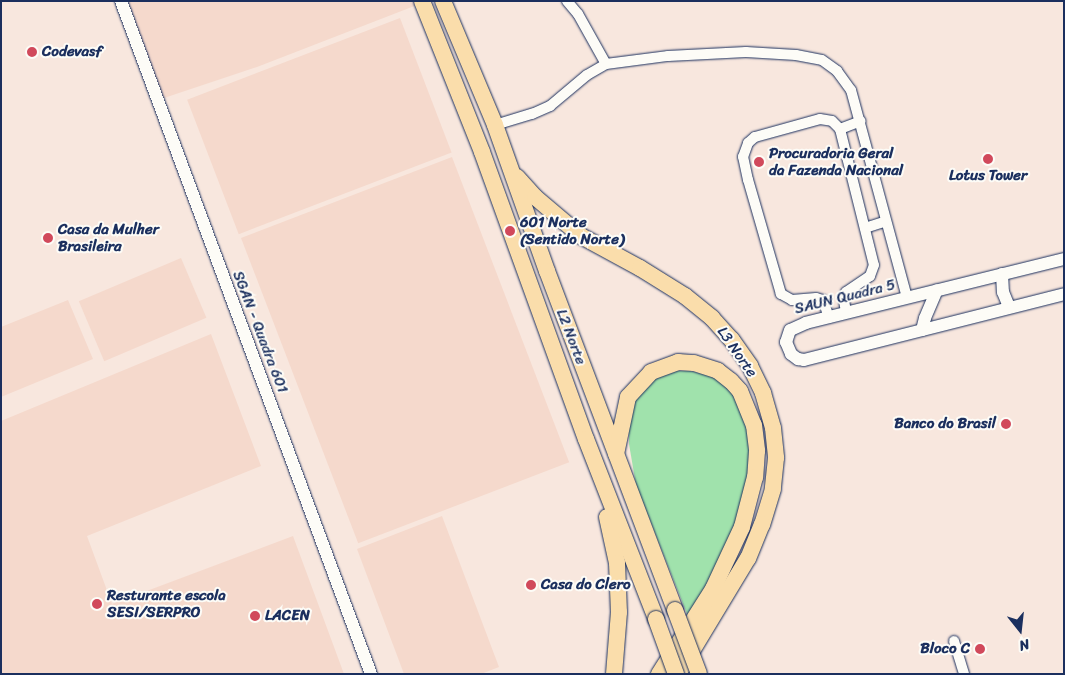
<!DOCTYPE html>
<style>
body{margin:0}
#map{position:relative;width:1065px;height:675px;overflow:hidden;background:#f8e7de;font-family:Sriracha,sans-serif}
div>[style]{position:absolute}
.built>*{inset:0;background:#f5d9cc;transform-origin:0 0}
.green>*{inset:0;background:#a0e2ac}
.roads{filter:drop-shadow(0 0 1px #1b2f5e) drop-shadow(0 0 1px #1b2f5e)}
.minor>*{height:10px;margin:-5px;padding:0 5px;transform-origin:5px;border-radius:5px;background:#fdfcf7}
.tertiary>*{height:12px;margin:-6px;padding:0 6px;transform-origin:6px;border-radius:6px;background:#fdfcf7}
.primary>*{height:16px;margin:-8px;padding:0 8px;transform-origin:8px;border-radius:8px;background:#faddab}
.bridges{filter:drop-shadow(0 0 1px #1b2f5e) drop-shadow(0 0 1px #1b2f5e)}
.primary-bridge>*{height:16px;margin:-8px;padding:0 8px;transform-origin:8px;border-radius:8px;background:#faddab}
.dots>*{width:14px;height:14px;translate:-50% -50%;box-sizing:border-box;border:2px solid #fdfcf7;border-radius:50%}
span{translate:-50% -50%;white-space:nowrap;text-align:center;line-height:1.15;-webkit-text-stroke:4px #fdfcf7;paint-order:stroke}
.poi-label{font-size:15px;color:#1b2f5e;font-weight:700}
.left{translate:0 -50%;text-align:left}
.right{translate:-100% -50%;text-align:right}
.street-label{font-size:15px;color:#1b2f5e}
.frame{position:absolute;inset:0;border:2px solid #1b2f5e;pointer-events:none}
.north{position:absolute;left:995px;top:605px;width:50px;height:50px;-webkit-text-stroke:4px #fdfcf7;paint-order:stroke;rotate:164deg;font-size:14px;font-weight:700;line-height:20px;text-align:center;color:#1b2f5e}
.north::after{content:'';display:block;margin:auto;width:18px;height:22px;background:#1b2f5e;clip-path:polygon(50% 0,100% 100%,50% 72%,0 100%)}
</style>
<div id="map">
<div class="built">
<i style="clip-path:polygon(128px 1px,415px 1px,417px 5px,257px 67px,161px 99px)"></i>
<i style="left:400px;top:18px;width:144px;height:228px;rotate:69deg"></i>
<i style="left:452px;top:157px;width:327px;height:226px;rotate:69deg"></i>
<i style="left:181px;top:258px;width:65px;height:111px;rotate:67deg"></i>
<i style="clip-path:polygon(68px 300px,93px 359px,1px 397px,1px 327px)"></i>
<i style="clip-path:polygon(211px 334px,261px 466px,87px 536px,112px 604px,293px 536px,344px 674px,1px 674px,1px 421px)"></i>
<i style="clip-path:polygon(442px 516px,499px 667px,481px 674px,404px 674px,357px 549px)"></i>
</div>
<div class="green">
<i style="clip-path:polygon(673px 371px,690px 371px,709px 375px,729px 387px,752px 435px,748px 503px,689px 619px,636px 485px,629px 444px,629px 425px,635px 401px,643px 388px,659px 376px)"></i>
</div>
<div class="roads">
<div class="minor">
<i style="left:567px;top:1px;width:17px;rotate:50deg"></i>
<i style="left:578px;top:14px;width:57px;rotate:60.8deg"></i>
<i style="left:495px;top:125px;width:39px;rotate:-17deg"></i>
<i style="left:532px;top:114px;width:20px;rotate:-24deg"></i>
<i style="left:550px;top:106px;width:48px;rotate:-40deg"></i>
<i style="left:587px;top:75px;width:22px;rotate:-30deg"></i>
<i style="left:606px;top:64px;width:63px;rotate:-7.4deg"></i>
<i style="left:668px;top:56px;width:78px;rotate:-2.9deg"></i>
<i style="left:746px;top:52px;width:50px;rotate:3.4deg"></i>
<i style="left:796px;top:55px;width:26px;rotate:11deg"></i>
<i style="left:822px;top:60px;width:19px;rotate:36deg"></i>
<i style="left:837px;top:71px;width:24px;rotate:54deg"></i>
<i style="left:851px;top:90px;width:215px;rotate:74.9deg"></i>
<i style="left:840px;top:129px;width:22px;rotate:-21deg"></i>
<i style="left:865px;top:228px;width:22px;rotate:-18deg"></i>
<i style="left:829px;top:318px;width:19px;rotate:-108deg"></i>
<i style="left:823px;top:300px;width:7px;rotate:-164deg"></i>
<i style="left:816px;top:298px;width:24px;rotate:175deg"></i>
<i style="left:792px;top:300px;width:13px;rotate:-151deg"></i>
<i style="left:781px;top:294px;width:119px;rotate:-106.1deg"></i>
<i style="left:748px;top:180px;width:24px;rotate:-102deg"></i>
<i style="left:743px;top:157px;width:15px;rotate:-70deg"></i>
<i style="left:748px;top:143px;width:9px;rotate:-41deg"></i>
<i style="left:755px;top:137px;width:67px;rotate:-15.5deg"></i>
<i style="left:820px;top:119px;width:12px;rotate:9deg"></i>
<i style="left:832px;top:121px;width:11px;rotate:45deg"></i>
<i style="left:840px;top:129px;width:140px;rotate:76deg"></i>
<i style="left:874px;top:265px;width:12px;rotate:110deg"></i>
<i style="left:870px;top:276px;width:29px;rotate:146deg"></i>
<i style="left:846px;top:292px;width:8px;rotate:104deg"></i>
<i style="left:844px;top:300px;width:13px;rotate:81deg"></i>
<i style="left:954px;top:641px;width:34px;rotate:73deg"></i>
</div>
<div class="tertiary">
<i style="left:121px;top:1px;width:718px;rotate:69.62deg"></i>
<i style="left:1064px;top:259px;width:266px;rotate:166.1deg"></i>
<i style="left:806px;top:323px;width:17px;rotate:156deg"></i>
<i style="left:790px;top:330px;width:13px;rotate:108deg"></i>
<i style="left:786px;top:342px;width:13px;rotate:67deg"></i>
<i style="left:791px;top:354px;width:9px;rotate:36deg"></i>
<i style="left:798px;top:359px;width:6px;rotate:9deg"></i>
<i style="left:804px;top:360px;width:268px;rotate:-14.2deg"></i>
<i style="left:1002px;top:274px;width:18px;rotate:87deg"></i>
<i style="left:1003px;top:292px;width:16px;rotate:68deg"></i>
<i style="left:922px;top:330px;width:12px;rotate:-76deg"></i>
<i style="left:925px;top:318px;width:30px;rotate:-67deg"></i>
</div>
<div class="primary">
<i style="left:422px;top:1px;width:162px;rotate:68.3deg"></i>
<i style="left:482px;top:152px;width:305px;rotate:70.1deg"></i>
<i style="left:586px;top:439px;width:193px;rotate:68.7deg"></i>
<i style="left:443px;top:1px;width:134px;rotate:67.2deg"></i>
<i style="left:495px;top:125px;width:155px;rotate:70.4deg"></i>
<i style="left:547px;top:271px;width:362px;rotate:69.3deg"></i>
<i style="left:517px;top:177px;width:27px;rotate:48deg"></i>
<i style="left:535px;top:197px;width:60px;rotate:40.3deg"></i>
<i style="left:581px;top:236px;width:67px;rotate:28.5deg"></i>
<i style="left:640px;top:268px;width:53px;rotate:31.9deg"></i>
<i style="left:685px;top:296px;width:35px;rotate:39deg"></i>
<i style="left:712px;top:318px;width:30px;rotate:48deg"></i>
<i style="left:732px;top:340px;width:32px;rotate:55deg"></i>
<i style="left:750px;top:366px;width:30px;rotate:64deg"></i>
<i style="left:763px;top:393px;width:36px;rotate:74deg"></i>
<i style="left:773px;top:428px;width:30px;rotate:84deg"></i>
<i style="left:776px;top:458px;width:31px;rotate:96deg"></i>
<i style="left:773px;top:489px;width:37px;rotate:107deg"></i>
<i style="left:762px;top:524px;width:37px;rotate:112deg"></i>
<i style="left:748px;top:558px;width:135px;rotate:121.1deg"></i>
<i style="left:616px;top:454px;width:58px;rotate:-78.1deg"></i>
<i style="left:628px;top:397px;width:34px;rotate:-47deg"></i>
<i style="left:651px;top:372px;width:29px;rotate:-20deg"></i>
<i style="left:678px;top:362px;width:16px;rotate:4deg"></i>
<i style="left:694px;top:363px;width:25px;rotate:18deg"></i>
<i style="left:718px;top:371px;width:16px;rotate:38deg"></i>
<i style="left:731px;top:381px;width:13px;rotate:48deg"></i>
<i style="left:740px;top:391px;width:37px;rotate:68deg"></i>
<i style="left:754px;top:425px;width:26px;rotate:83deg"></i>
<i style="left:757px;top:451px;width:26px;rotate:94deg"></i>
<i style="left:755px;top:477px;width:52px;rotate:104.6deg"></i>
<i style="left:742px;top:527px;width:68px;rotate:115.1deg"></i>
<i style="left:713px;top:589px;width:101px;rotate:122.4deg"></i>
<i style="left:607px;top:517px;width:47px;rotate:77.7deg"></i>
<i style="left:617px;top:563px;width:49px;rotate:87.7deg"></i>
<i style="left:619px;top:612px;width:62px;rotate:94.6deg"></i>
</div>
</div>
<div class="bridges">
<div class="primary-bridge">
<i style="left:675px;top:610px;width:68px;rotate:69.4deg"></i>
<i style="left:656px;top:619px;width:59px;rotate:70deg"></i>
</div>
</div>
<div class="dots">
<i style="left:32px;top:52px;background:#d1495b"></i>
<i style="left:988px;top:159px;background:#d1495b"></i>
<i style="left:759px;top:162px;background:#d1495b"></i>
<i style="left:510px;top:231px;background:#d1495b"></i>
<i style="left:48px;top:238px;background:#d1495b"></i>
<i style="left:1006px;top:424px;background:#d1495b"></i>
<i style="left:531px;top:585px;background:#d1495b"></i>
<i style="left:97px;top:604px;background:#d1495b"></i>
<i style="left:255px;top:616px;background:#d1495b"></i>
<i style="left:980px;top:649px;background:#d1495b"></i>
</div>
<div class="poi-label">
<span class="left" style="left:42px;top:52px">Codevasf</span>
<span class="left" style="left:769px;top:162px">Procuradoria Geral<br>da Fazenda Nacional</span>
<span style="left:988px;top:176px">Lotus Tower</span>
<span class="left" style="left:520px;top:231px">601 Norte<br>(Sentido Norte)</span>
<span class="left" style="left:58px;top:238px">Casa da Mulher<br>Brasileira</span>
<span class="right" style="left:996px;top:424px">Banco do Brasil</span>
<span class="left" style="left:541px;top:585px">Casa do Clero</span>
<span class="left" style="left:107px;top:604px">Resturante escola<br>SESI/SERPRO</span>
<span class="left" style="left:265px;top:616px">LACEN</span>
<span class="right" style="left:970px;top:649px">Bloco C</span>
</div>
<div class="street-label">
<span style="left:845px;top:297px;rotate:-14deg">SAUN Quadra 5</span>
<span style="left:260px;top:332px;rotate:69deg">SGAN - Quadra 601</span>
<span style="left:571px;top:337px;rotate:69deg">L2 Norte</span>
<span style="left:737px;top:352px;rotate:55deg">L3 Norte</span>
</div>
<div class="frame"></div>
<div class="north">N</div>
</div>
